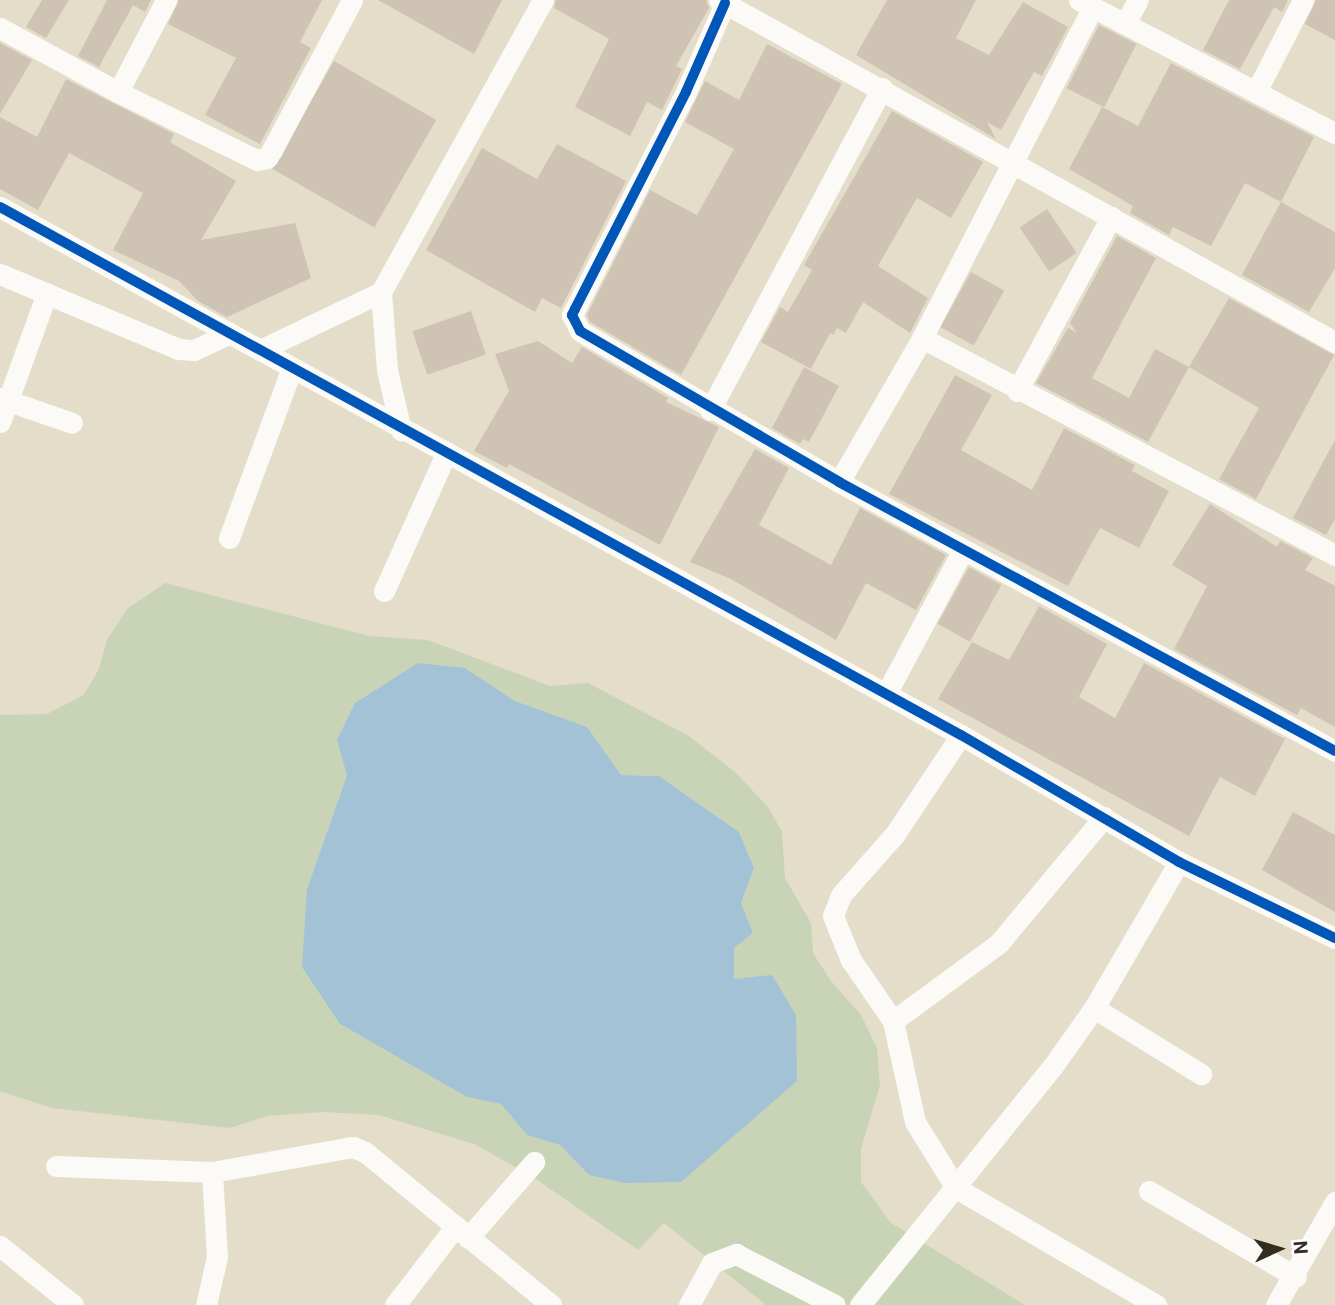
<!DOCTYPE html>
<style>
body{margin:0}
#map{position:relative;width:1335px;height:1305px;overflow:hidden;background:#e4ddc9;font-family:Roboto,sans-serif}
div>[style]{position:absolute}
.green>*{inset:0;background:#c8d4b5}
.water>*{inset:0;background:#a4c2d6}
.building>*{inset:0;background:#cfc4b4;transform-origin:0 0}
.minor>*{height:21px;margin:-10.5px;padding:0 10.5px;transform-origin:10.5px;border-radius:10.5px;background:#fbfaf7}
.cycleway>*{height:10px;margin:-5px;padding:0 5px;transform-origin:5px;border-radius:5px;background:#0057b8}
span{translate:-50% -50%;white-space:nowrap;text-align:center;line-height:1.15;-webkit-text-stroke:7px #fff;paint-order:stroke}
.north{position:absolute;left:1244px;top:1214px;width:70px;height:70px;-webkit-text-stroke:5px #fff;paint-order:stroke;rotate:86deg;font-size:19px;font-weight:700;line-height:28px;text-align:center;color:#322d1f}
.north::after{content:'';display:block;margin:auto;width:24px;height:32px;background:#322d1f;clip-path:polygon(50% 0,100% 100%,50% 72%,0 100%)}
</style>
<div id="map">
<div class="green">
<i style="clip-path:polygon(evenodd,165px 583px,369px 636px,428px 640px,550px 686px,588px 683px,689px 736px,735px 772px,768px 807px,782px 832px,785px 878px,811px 923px,813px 953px,831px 981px,861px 1015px,877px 1048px,880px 1085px,861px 1149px,861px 1182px,891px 1223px,1025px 1305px,766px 1305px,664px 1223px,638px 1250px,533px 1177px,474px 1144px,379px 1115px,324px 1112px,267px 1116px,230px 1128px,52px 1108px,0 1091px,0 715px,47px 714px,84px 695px,99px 669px,107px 640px,127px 609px,165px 583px,465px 668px,515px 701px,586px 727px,621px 775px,659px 776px,739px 832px,754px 868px,741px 903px,753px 933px,734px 948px,734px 979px,772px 976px,796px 1015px,589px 1175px,560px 1145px,527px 1135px,501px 1104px,467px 1097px,340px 1024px,307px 889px,347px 775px,465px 668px)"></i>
</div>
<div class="water">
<i style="clip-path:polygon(418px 663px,465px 668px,515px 701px,587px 727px,621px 775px,659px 776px,739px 832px,754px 868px,741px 903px,753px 933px,734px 948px,734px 979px,772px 975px,796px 1015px,797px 1081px,681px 1182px,625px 1183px,589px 1175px,560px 1145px,527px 1135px,501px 1104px,467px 1097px,340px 1024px,302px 967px,307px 889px,347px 775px,337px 740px,355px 703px)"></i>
</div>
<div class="building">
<i style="clip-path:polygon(42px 0,69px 0,46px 38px,26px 27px)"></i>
<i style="clip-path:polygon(107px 0,151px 0,145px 12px,133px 5px,99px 67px,78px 56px)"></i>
<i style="clip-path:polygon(179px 0,322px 0,300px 42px,311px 48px,260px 144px,205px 115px,236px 58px,168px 24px)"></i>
<i style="clip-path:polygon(378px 0,502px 0,474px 54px)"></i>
<i style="clip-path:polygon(556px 0,706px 0,709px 8px,676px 66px,682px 69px,662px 110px,647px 102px,630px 136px,575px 107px,609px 39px,554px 8px)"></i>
<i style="clip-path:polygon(887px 0,976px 0,956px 38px,989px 55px,1023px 2px,1068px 27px,1042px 76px,1034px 72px,1001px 130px,987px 122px,996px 139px,856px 55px)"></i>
<i style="clip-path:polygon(1229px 0,1288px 0,1282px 12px,1274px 7px,1240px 69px,1203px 50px)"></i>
<i style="clip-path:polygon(1316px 0,1335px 0,1335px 40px,1305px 24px)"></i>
<i style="left:1099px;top:25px;width:42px;height:71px;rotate:27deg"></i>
<i style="clip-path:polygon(0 43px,32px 60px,0 114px)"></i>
<i style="clip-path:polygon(767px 44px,842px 84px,681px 375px,590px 322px,587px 315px,650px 190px,697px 215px,734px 149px,685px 122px,705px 81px,739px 100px)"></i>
<i style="left:334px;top:61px;width:118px;height:124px;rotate:30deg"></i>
<i style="clip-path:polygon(1171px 63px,1314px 137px,1281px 202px,1245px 183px,1211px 246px,1173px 227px,1169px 235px,1130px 213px,1133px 206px,1069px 169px,1102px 107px,1138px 126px)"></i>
<i style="clip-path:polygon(66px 79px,174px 134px,170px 142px,236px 181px,201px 240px,295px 223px,311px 278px,227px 317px,198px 301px,179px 281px,113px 250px,143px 193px,69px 153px,38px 210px,0 189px,0 117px,37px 137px)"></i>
<i style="clip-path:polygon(892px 111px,983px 162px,951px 218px,917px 198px,878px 266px,928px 298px,910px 333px,863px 302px,846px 333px,837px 328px,833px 335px,830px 333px,811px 369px,761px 342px,780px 307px,788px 312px,812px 270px,804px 265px)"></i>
<i style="clip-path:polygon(557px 144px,626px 181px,561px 308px,542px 298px,535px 312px,426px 250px,482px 148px,537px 179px)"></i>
<i style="clip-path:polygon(1281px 202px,1335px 232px,1335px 268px,1309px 312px,1242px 275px)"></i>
<i style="left:1047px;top:209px;width:53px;height:33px;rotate:56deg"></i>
<i style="clip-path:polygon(1117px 236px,1156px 258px,1092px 378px,1129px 398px,1155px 349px,1189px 367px,1148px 442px,1036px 383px,1068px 328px,1077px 333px,1070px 323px)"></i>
<i style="left:971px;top:272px;width:38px;height:63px;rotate:29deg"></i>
<i style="clip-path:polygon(1229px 298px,1334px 355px,1256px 499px,1219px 479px,1259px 408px,1189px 367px)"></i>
<i style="left:471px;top:311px;width:46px;height:62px;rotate:71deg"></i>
<i style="clip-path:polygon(538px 341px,572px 363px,582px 347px,668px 398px,666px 402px,719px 427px,660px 545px,509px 464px,507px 468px,474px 451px,509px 391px,495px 354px)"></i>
<i style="clip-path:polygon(804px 367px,839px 386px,809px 442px,803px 439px,800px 444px,772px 428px)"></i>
<i style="clip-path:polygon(955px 375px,992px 395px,961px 450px,1032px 490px,1064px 428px,1135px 465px,1132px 471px,1169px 491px,1139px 548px,1100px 528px,1068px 586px,889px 494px)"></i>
<i style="clip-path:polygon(1335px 440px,1335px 519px,1326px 535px,1293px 518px)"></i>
<i style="clip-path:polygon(755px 449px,789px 468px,759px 525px,831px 565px,860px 508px,946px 555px,916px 610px,866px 583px,836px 640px,731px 579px,690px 562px)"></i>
<i style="clip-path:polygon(1210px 504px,1277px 547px,1280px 541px,1313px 558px,1305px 570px,1335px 586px,1335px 727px,1301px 708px,1297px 715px,1174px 649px,1207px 586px,1172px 565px)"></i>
<i style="left:969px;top:567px;width:37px;height:65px;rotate:29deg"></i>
<i style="clip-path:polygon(1039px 606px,1107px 644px,1079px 697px,1115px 718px,1144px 663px,1285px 739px,1255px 796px,1220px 777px,1189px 836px,938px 699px,972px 642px,1009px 660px)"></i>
<i style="clip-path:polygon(1293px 812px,1335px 835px,1335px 912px,1262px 870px)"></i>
</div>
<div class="minor">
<i style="left:719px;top:0;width:705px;rotate:29.04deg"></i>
<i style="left:1079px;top:0;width:288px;rotate:27.5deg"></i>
<i style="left:725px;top:3px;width:97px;rotate:113.7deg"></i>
<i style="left:686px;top:92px;width:244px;rotate:117.1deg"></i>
<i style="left:575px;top:309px;width:7px;rotate:117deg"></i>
<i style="left:572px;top:315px;width:18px;rotate:63deg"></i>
<i style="left:580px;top:331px;width:300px;rotate:30.2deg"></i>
<i style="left:839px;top:482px;width:564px;rotate:28.47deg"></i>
<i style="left:1125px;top:24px;width:27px;rotate:-62deg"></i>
<i style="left:0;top:28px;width:134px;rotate:28.5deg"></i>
<i style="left:118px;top:92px;width:155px;rotate:26.1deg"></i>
<i style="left:257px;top:160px;width:10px;rotate:-11deg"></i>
<i style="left:267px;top:158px;width:9px;rotate:-58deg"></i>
<i style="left:272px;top:150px;width:170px;rotate:-61.9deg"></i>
<i style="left:118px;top:92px;width:104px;rotate:-62.4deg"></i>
<i style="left:1256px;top:92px;width:103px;rotate:-62.9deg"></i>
<i style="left:0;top:207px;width:1096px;rotate:28.79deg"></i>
<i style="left:961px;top:735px;width:252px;rotate:30.2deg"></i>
<i style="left:1179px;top:862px;width:174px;rotate:26deg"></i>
<i style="left:0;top:274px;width:193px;rotate:22.8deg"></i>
<i style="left:178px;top:349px;width:16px;rotate:4deg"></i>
<i style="left:194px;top:350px;width:40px;rotate:-25deg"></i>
<i style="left:381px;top:292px;width:78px;rotate:85.6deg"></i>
<i style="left:387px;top:370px;width:62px;rotate:76.9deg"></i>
<i style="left:922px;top:338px;width:467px;rotate:27.7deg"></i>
<i style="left:260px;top:350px;width:134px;rotate:-25.6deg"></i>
<i style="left:381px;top:292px;width:334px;rotate:-61deg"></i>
<i style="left:1017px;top:391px;width:198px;rotate:-61.6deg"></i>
<i style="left:0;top:398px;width:76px;rotate:19.1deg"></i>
<i style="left:710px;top:410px;width:365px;rotate:-61.9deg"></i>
<i style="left:0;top:422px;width:137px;rotate:-70deg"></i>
<i style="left:839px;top:482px;width:166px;rotate:-60deg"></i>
<i style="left:922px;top:338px;width:373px;rotate:-62.7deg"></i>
<i style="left:229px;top:538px;width:181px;rotate:-69.7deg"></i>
<i style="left:384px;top:591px;width:150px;rotate:-65.7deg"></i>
<i style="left:886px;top:694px;width:163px;rotate:-61.9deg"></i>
<i style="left:961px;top:735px;width:119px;rotate:123.7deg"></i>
<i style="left:895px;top:834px;width:81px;rotate:131.5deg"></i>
<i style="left:841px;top:895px;width:22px;rotate:111deg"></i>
<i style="left:833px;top:916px;width:48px;rotate:67.8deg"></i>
<i style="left:851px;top:960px;width:74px;rotate:55.5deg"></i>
<i style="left:893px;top:1021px;width:103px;rotate:77.7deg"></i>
<i style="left:915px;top:1122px;width:78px;rotate:58.2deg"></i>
<i style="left:956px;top:1188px;width:232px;rotate:30.3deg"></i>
<i style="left:1094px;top:1008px;width:126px;rotate:31.7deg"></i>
<i style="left:893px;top:1021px;width:132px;rotate:-36.3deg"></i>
<i style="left:999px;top:943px;width:164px;rotate:-50.2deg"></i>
<i style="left:56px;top:1166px;width:156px;rotate:2.2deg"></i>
<i style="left:212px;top:1172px;width:143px;rotate:-10.1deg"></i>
<i style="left:353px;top:1147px;width:13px;rotate:23deg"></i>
<i style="left:365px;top:1152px;width:241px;rotate:39.4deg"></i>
<i style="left:1149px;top:1191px;width:170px;rotate:30.3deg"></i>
<i style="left:468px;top:1238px;width:101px;rotate:-49deg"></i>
<i style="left:0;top:1246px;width:94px;rotate:38.9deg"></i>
<i style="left:206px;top:1305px;width:49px;rotate:-77.1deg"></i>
<i style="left:217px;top:1257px;width:85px;rotate:-93.4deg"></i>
<i style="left:395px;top:1305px;width:98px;rotate:-52.4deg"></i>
<i style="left:689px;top:1305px;width:48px;rotate:-61.3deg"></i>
<i style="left:712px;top:1263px;width:26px;rotate:-21deg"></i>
<i style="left:736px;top:1254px;width:111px;rotate:27.3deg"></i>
<i style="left:860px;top:1305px;width:307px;rotate:-51.1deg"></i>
<i style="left:1053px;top:1066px;width:71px;rotate:-54.7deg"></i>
<i style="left:1094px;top:1008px;width:169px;rotate:-59.8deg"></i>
<i style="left:1276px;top:1305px;width:119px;rotate:-60.2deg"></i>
</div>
<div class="cycleway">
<i style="left:725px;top:3px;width:97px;rotate:113.7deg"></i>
<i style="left:686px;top:92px;width:244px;rotate:117.1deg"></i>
<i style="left:575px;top:309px;width:7px;rotate:117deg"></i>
<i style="left:572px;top:315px;width:18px;rotate:63deg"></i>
<i style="left:580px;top:331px;width:300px;rotate:30.2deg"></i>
<i style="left:839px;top:482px;width:564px;rotate:28.47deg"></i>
<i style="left:0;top:207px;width:1096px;rotate:28.79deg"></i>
<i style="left:961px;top:735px;width:252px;rotate:30.2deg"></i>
<i style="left:1179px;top:862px;width:174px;rotate:26deg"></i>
</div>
<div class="north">N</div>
</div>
